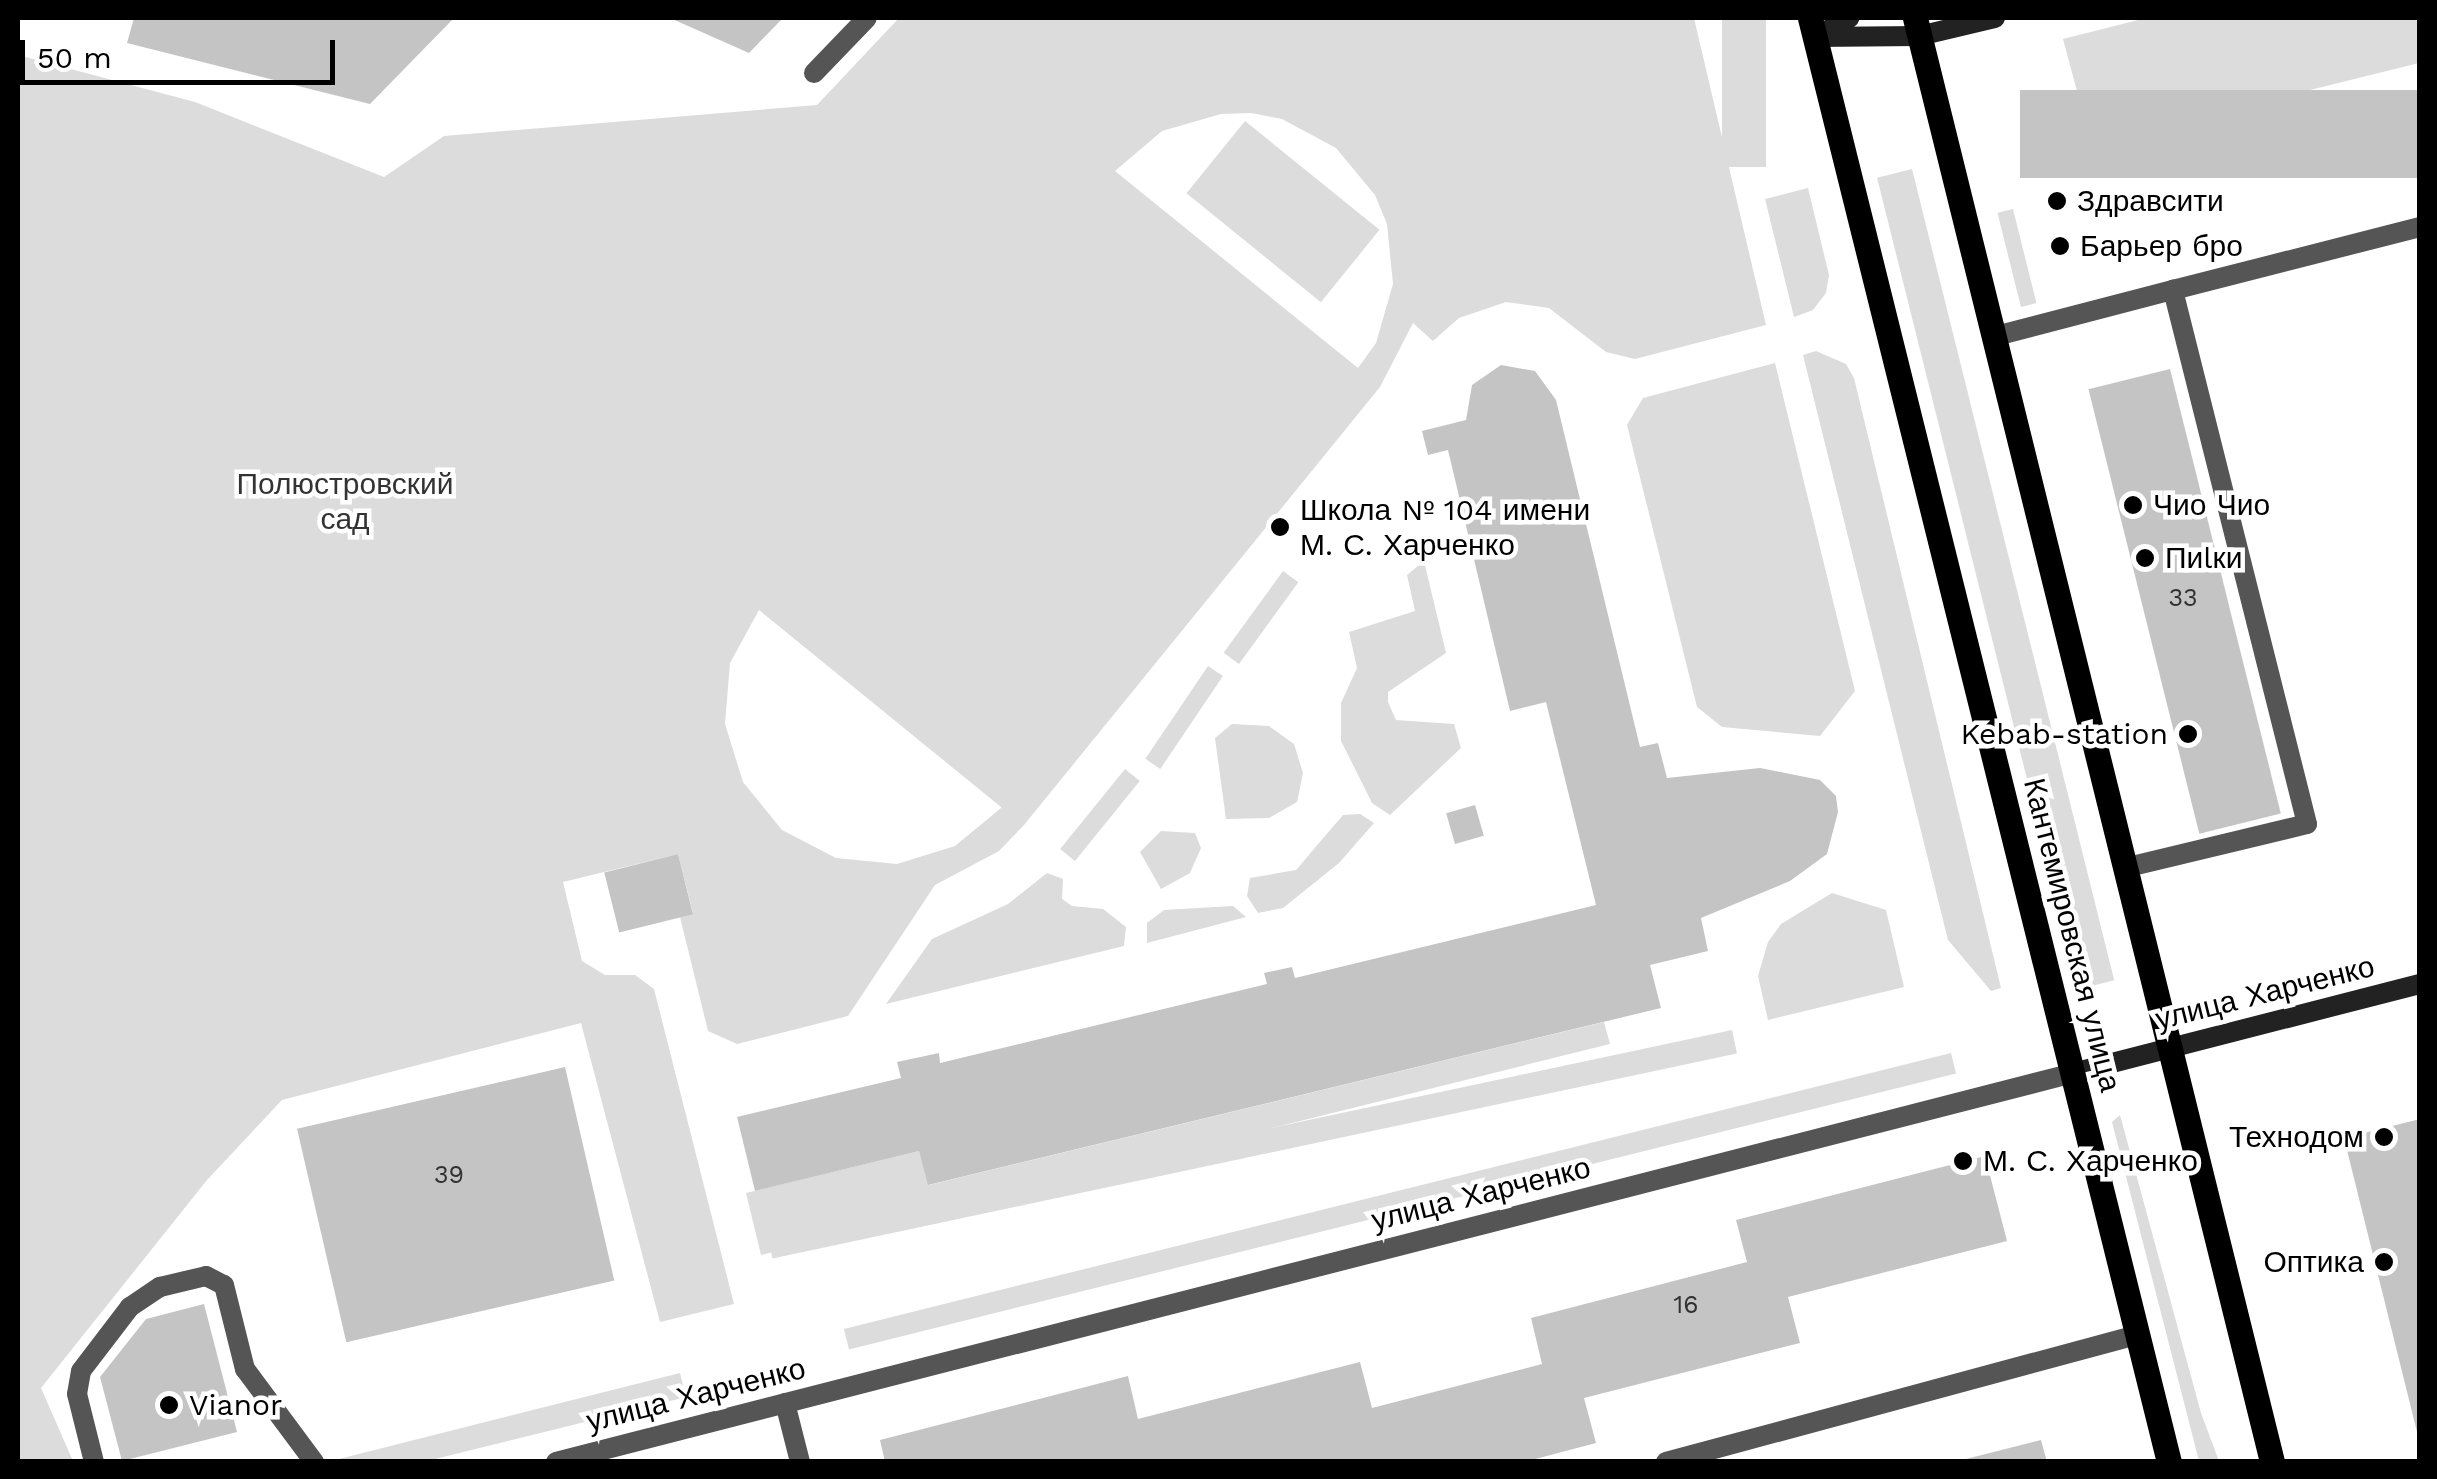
<!DOCTYPE html>
<meta charset="utf-8">
<style>
body{margin:0}
#map{position:relative;width:2437px;height:1479px;overflow:hidden;background:#fff;font-family:"Work Sans",sans-serif}
div>[style]{position:absolute}
.green>*{inset:0;background:#dcdcdc;transform-origin:0 0}
.building>*{inset:0;background:#c4c4c4;transform-origin:0 0}
.lane>*{height:20px;margin:-10px;padding:0 10px;transform-origin:10px;border-radius:10px;background:#555}
.street>*{height:20px;margin:-10px;padding:0 10px;transform-origin:10px;border-radius:10px;background:#555}
.secondary>*{height:20px;margin:-10px;padding:0 10px;transform-origin:10px;border-radius:10px;background:#222}
.primary>*{height:25px;margin:-12.5px;padding:0 12.5px;transform-origin:12.5px;border-radius:12.5px;background:#000}
.dots>*{width:28px;height:28px;translate:-50% -50%;box-sizing:border-box;border:5px solid #fff;border-radius:50%}
span{translate:-50% -50%;white-space:nowrap;text-align:center;line-height:1.15;-webkit-text-stroke:9px #fff;paint-order:stroke}
.number-label{font-size:25px;color:#313131}
.number-label span{-webkit-text-stroke-width:0}
.poi-label{font-size:30px;color:#000}
.left{translate:0 -50%;text-align:left}
.right{translate:-100% -50%;text-align:right}
.park-label{font-size:30px;color:#333}
.street-label{font-size:30px;color:#000}
.frame{position:absolute;inset:0;border:20px solid #000;pointer-events:none}
.scale{position:absolute;left:20px;top:40px;width:315px;height:45px;box-sizing:border-box;border:5px solid #000;border-top:0;padding-left:12px;font-size:30px;line-height:35px;white-space:nowrap;color:#000;-webkit-text-stroke:8px #fff;paint-order:stroke}
</style>
<div id="map">
<div class="green">
<i style="clip-path:polygon(evenodd,899px 18px,1694px 18px,1766px 325px,1635px 359px,1606px 352px,1549px 308px,1506px 302px,1459px 318px,1433px 341px,1413px 323px,1380px 387px,1024px 825px,999px 851px,935px 885px,848px 1016px,737px 1044px,708px 1031px,680px 917px,693px 913px,678px 854px,563px 882px,582px 961px,605px 975px,635px 975px,654px 989px,734px 1304px,660px 1322px,581px 1023px,282px 1100px,207px 1180px,41px 1388px,73px 1461px,18px 1461px,18px 55px,195px 102px,384px 177px,444px 136px,817px 105px,899px 18px,1251px 113px,1282px 119px,1336px 148px,1375px 195px,1387px 224px,1393px 284px,1376px 343px,1358px 368px,1115px 171px,1162px 131px,1221px 114px,1251px 113px,899px 18px,759px 610px,1001px 807px,1001px 808px,955px 846px,897px 864px,836px 858px,782px 830px,743px 782px,725px 724px,730px 663px,759px 610px)"></i>
<i style="left:1722px;top:18px;width:44px;height:149px"></i>
<i style="clip-path:polygon(2146px 18px,2419px 18px,2419px 63px,2120px 137px,2111px 104px,2078px 95px,2063px 39px)"></i>
<i style="left:1245px;top:121px;width:173px;height:93px;rotate:39deg"></i>
<i style="left:1912px;top:169px;width:836px;height:36px;rotate:76deg"></i>
<i style="clip-path:polygon(1808px 188px,1829px 275px,1826px 293px,1813px 310px,1794px 317px,1765px 199px)"></i>
<i style="left:2013px;top:209px;width:97px;height:16px;rotate:76deg"></i>
<i style="clip-path:polygon(1816px 351px,1846px 364px,1854px 378px,2001px 988px,1991px 991px,1948px 940px,1803px 355px)"></i>
<i style="clip-path:polygon(1775px 363px,1855px 691px,1820px 736px,1722px 727px,1697px 707px,1627px 425px,1643px 398px)"></i>
<i style="clip-path:polygon(1424px 561px,1446px 653px,1388px 692px,1388px 702px,1396px 720px,1454px 724px,1461px 748px,1390px 815px,1372px 803px,1341px 741px,1341px 703px,1357px 668px,1349px 632px,1415px 611px,1407px 575px)"></i>
<i style="left:1283px;top:571px;width:19px;height:101px;rotate:36deg"></i>
<i style="left:1208px;top:666px;width:18px;height:112px;rotate:34deg"></i>
<i style="clip-path:polygon(1232px 724px,1269px 726px,1294px 744px,1303px 773px,1297px 802px,1269px 818px,1226px 819px,1215px 738px)"></i>
<i style="left:1125px;top:769px;width:19px;height:103px;rotate:39deg"></i>
<i style="clip-path:polygon(1360px 814px,1374px 823px,1339px 863px,1283px 908px,1258px 913px,1247px 896px,1250px 878px,1296px 870px,1343px 815px)"></i>
<i style="clip-path:polygon(1161px 831px,1195px 833px,1201px 848px,1190px 873px,1161px 889px,1140px 852px)"></i>
<i style="clip-path:polygon(1047px 873px,1063px 879px,1062px 899px,1072px 906px,1103px 909px,1126px 927px,1124px 946px,886px 1004px,932px 939px,1008px 904px)"></i>
<i style="clip-path:polygon(1832px 893px,1886px 910px,1904px 987px,1768px 1020px,1758px 976px,1768px 942px,1781px 924px)"></i>
<i style="clip-path:polygon(1233px 906px,1246px 917px,1147px 943px,1147px 923px,1164px 910px)"></i>
<i style="clip-path:polygon(1604px 1022px,1610px 1044px,761px 1255px,746px 1193px,919px 1151px,929px 1185px)"></i>
<i style="left:1732px;top:1030px;width:24px;height:986px;rotate:78deg"></i>
<i style="left:1951px;top:1053px;width:21px;height:1141px;rotate:76deg"></i>
<i style="clip-path:polygon(2120px 1115px,2201px 1413px,2219px 1461px,2199px 1461px,2112px 1122px)"></i>
<i style="clip-path:polygon(680px 1373px,686px 1397px,427px 1461px,335px 1460px)"></i>
</div>
<div class="building">
<i style="clip-path:polygon(134px 18px,454px 18px,370px 104px,127px 43px)"></i>
<i style="clip-path:polygon(670px 18px,783px 18px,749px 53px)"></i>
<i style="left:2420px;top:90px;width:88px;height:400px;rotate:90deg"></i>
<i style="clip-path:polygon(1501px 365px,1535px 371px,1556px 400px,1640px 747px,1658px 743px,1667px 778px,1760px 768px,1820px 780px,1836px 796px,1838px 812px,1827px 854px,1790px 881px,1701px 918px,1708px 951px,1650px 965px,1661px 1008px,928px 1185px,919px 1151px,755px 1191px,737px 1117px,901px 1078px,897px 1062px,939px 1053px,940px 1063px,1267px 984px,1264px 973px,1292px 967px,1295px 978px,1596px 905px,1546px 702px,1510px 711px,1448px 450px,1428px 455px,1422px 431px,1466px 420px,1472px 385px)"></i>
<i style="left:2170px;top:369px;width:458px;height:84px;rotate:76deg"></i>
<i style="left:1475px;top:805px;width:32px;height:30px;rotate:74deg"></i>
<i style="left:678px;top:854px;width:62px;height:76px;rotate:76deg"></i>
<i style="left:565px;top:1067px;width:219px;height:275px;rotate:77deg"></i>
<i style="clip-path:polygon(2420px 1119px,2420px 1436px,2418px 1436px,2344px 1138px)"></i>
<i style="clip-path:polygon(1985px 1156px,2007px 1241px,1788px 1297px,1800px 1343px,1584px 1398px,1596px 1443px,1524px 1462px,885px 1462px,880px 1440px,1128px 1376px,1138px 1419px,1360px 1362px,1372px 1408px,1542px 1364px,1531px 1318px,1747px 1262px,1736px 1220px)"></i>
<i style="clip-path:polygon(204px 1304px,237px 1432px,122px 1461px,100px 1377px,146px 1319px)"></i>
<i style="clip-path:polygon(2041px 1440px,2047px 1462px,1962px 1462px,1962px 1460px)"></i>
</div>
<div class="lane">
<i style="left:814px;top:73px;width:76px;rotate:-46.1deg"></i>
<i style="left:1992px;top:337px;width:187px;rotate:-14.6deg"></i>
<i style="left:2124px;top:868px;width:188px;rotate:-13.5deg"></i>
<i style="left:2307px;top:824px;width:551px;rotate:-104.09deg"></i>
<i style="left:2173px;top:290px;width:255px;rotate:-14.3deg"></i>
<i style="left:94px;top:1462px;width:70px;rotate:-104deg"></i>
<i style="left:77px;top:1394px;width:23px;rotate:-80deg"></i>
<i style="left:81px;top:1371px;width:81px;rotate:-52.6deg"></i>
<i style="left:130px;top:1307px;width:36px;rotate:-34deg"></i>
<i style="left:160px;top:1287px;width:47px;rotate:-13.4deg"></i>
<i style="left:206px;top:1276px;width:20px;rotate:27deg"></i>
<i style="left:224px;top:1285px;width:87px;rotate:76deg"></i>
<i style="left:245px;top:1369px;width:116px;rotate:53.4deg"></i>
<i style="left:1666px;top:1462px;width:489px;rotate:-15.1deg"></i>
</div>
<div class="street">
<i style="left:785px;top:1403px;width:61px;rotate:75.7deg"></i>
<i style="left:556px;top:1462px;width:1566px;rotate:-14.38deg"></i>
</div>
<div class="secondary">
<i style="left:1817px;top:36px;width:37px;rotate:-29deg"></i>
<i style="left:1815px;top:37px;width:104px;rotate:-0.6deg"></i>
<i style="left:1919px;top:36px;width:78px;rotate:-13.3deg"></i>
<i style="left:2073px;top:1073px;width:358px;rotate:-14.4deg"></i>
</div>
<div class="primary">
<i style="left:1810px;top:18px;width:1488px;rotate:76.04deg"></i>
<i style="left:1915px;top:18px;width:1487px;rotate:76.11deg"></i>
</div>
<div class="dots">
<i style="left:2057px;top:201px;background:#000"></i>
<i style="left:2060px;top:246px;background:#000"></i>
<i style="left:2133px;top:505px;background:#000"></i>
<i style="left:1280px;top:527px;background:#000"></i>
<i style="left:2145px;top:558px;background:#000"></i>
<i style="left:2188px;top:734px;background:#000"></i>
<i style="left:2384px;top:1137px;background:#000"></i>
<i style="left:1963px;top:1161px;background:#000"></i>
<i style="left:2384px;top:1262px;background:#000"></i>
<i style="left:169px;top:1405px;background:#000"></i>
</div>
<div class="number-label">
<span style="left:2183px;top:598px">33</span>
<span style="left:449px;top:1175px">39</span>
<span style="left:1686px;top:1305px">16</span>
</div>
<div class="poi-label">
<span class="left" style="left:2077px;top:201px">Здравсити</span>
<span class="left" style="left:2080px;top:246px">Барьер бро</span>
<span class="left" style="left:2153px;top:505px">Чио Чио</span>
<span class="left" style="left:1300px;top:527px">Школа № 104 имени<br>М. С. Харченко</span>
<span class="left" style="left:2165px;top:558px">Пиlки</span>
<span class="right" style="left:2168px;top:734px">Kebab-station</span>
<span class="right" style="left:2364px;top:1137px">Технодом</span>
<span class="left" style="left:1983px;top:1161px">М. С. Харченко</span>
<span class="right" style="left:2364px;top:1262px">Оптика</span>
<span class="left" style="left:189px;top:1405px">Vianor</span>
</div>
<div class="park-label">
<span style="left:345px;top:501px">Полюстровский<br>сад</span>
</div>
<div class="street-label">
<span style="left:2072px;top:935px;rotate:76deg">Кантемировская улица</span>
<span style="left:2265px;top:993px;rotate:-14deg">улица Харченко</span>
<span style="left:1481px;top:1194px;rotate:-14deg">улица Харченко</span>
<span style="left:696px;top:1395px;rotate:-14deg">улица Харченко</span>
</div>
<div class="frame"></div>
<div class="scale">50 m</div>
</div>
